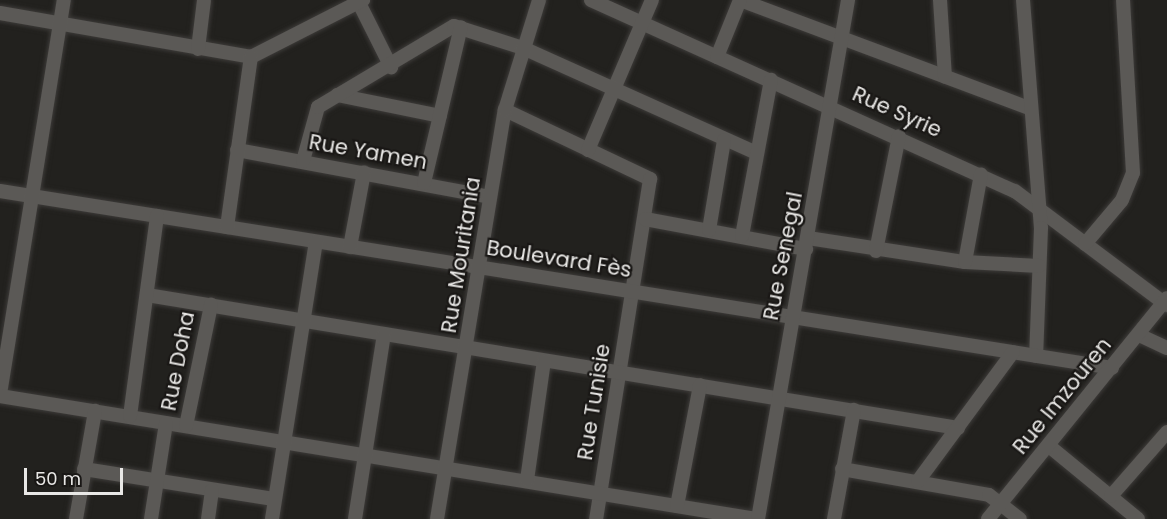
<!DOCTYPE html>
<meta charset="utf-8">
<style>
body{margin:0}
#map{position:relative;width:1167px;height:519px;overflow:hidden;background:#22211e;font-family:Poppins,sans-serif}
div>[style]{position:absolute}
.roads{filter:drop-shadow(0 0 2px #3d3b39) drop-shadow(0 0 2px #3d3b39)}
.minor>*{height:14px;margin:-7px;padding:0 7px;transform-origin:7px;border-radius:7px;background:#5b5956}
span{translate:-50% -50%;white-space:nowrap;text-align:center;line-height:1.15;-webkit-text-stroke:4.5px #191715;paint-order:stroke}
.street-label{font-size:21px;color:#e9e8e6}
.scale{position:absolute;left:24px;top:468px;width:99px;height:27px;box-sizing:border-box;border:3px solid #e9e8e6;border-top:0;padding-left:8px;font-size:18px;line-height:21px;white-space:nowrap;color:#e9e8e6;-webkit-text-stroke:4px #191715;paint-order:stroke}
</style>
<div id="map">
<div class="roads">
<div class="minor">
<i style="left:591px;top:0;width:465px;rotate:24.3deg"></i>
<i style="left:1015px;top:191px;width:190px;rotate:36.9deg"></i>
<i style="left:740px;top:0;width:309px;rotate:20.5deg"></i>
<i style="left:940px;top:0;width:77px;rotate:86.3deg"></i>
<i style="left:1023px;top:0;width:229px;rotate:85.5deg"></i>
<i style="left:1041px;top:228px;width:128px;rotate:92.2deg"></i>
<i style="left:359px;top:3px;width:72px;rotate:63.4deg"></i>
<i style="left:0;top:13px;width:255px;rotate:9.9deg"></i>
<i style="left:251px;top:57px;width:126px;rotate:-27deg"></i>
<i style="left:198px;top:49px;width:49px;rotate:-83deg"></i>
<i style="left:717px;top:57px;width:61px;rotate:-68deg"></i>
<i style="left:337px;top:95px;width:105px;rotate:11.5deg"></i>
<i style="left:505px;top:110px;width:161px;rotate:25.4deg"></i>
<i style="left:650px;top:179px;width:344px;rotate:99deg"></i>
<i style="left:237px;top:150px;width:257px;rotate:10.5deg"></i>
<i style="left:588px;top:150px;width:163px;rotate:-66.9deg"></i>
<i style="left:303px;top:161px;width:56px;rotate:-74.5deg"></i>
<i style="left:318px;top:107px;width:158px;rotate:-30.8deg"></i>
<i style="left:454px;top:26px;width:72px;rotate:17.7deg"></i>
<i style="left:523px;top:48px;width:256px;rotate:24.2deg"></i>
<i style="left:424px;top:183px;width:160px;rotate:-76.7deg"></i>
<i style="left:0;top:191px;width:1126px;rotate:9.04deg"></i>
<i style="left:645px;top:219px;width:164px;rotate:10.6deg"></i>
<i style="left:227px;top:227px;width:172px;rotate:-82deg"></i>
<i style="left:709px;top:230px;width:91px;rotate:-80.5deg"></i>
<i style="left:742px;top:236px;width:159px;rotate:-79.5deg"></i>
<i style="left:808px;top:238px;width:159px;rotate:8.7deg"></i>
<i style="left:965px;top:262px;width:74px;rotate:3.1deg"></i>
<i style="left:1085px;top:244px;width:57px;rotate:-49.9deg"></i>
<i style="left:1122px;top:200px;width:29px;rotate:-68deg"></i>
<i style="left:1133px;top:173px;width:173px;rotate:-93.3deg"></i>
<i style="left:350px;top:247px;width:76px;rotate:-79.4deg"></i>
<i style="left:876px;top:251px;width:117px;rotate:-78.7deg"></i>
<i style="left:965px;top:262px;width:89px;rotate:-79.7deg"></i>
<i style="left:147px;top:295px;width:822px;rotate:9.31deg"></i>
<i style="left:1139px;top:335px;width:31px;rotate:25deg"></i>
<i style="left:0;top:394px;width:399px;rotate:-80.8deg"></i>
<i style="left:0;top:396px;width:766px;rotate:9.24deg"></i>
<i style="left:130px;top:416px;width:202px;rotate:-82.3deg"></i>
<i style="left:186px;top:426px;width:124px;rotate:-78.3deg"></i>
<i style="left:1049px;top:446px;width:115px;rotate:39.4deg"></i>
<i style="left:84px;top:469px;width:192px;rotate:9deg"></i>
<i style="left:842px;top:469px;width:149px;rotate:10deg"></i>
<i style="left:989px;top:495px;width:39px;rotate:38deg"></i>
<i style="left:527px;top:480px;width:120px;rotate:-81.9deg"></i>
<i style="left:918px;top:481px;width:160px;rotate:-53.6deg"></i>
<i style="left:1111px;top:496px;width:85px;rotate:-48.8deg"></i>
<i style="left:677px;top:506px;width:123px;rotate:-79.2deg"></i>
<i style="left:76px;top:519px;width:110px;rotate:-80deg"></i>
<i style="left:151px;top:519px;width:97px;rotate:-81.1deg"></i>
<i style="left:208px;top:519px;width:29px;rotate:-82deg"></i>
<i style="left:272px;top:519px;width:280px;rotate:-81deg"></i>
<i style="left:355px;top:519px;width:187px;rotate:-81.1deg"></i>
<i style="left:437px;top:519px;width:415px;rotate:-80.6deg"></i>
<i style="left:505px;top:110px;width:115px;rotate:-72.8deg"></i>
<i style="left:758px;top:519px;width:527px;rotate:-80.16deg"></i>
<i style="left:834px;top:519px;width:111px;rotate:-79.6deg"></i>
<i style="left:988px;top:519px;width:284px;rotate:-51deg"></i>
</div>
</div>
<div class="street-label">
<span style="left:897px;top:112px;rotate:24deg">Rue Syrie</span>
<span style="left:368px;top:152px;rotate:10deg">Rue Yamen</span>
<span style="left:461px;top:255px;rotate:-81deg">Rue Mouritania</span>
<span style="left:783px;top:256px;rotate:-79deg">Rue Senegal</span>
<span style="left:559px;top:259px;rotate:9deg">Boulevard Fès</span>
<span style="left:178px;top:361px;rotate:-79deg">Rue Doha</span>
<span style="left:1062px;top:396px;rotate:-51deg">Rue Imzouren</span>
<span style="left:594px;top:402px;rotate:-81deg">Rue Tunisie</span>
</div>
<div class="scale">50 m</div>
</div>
